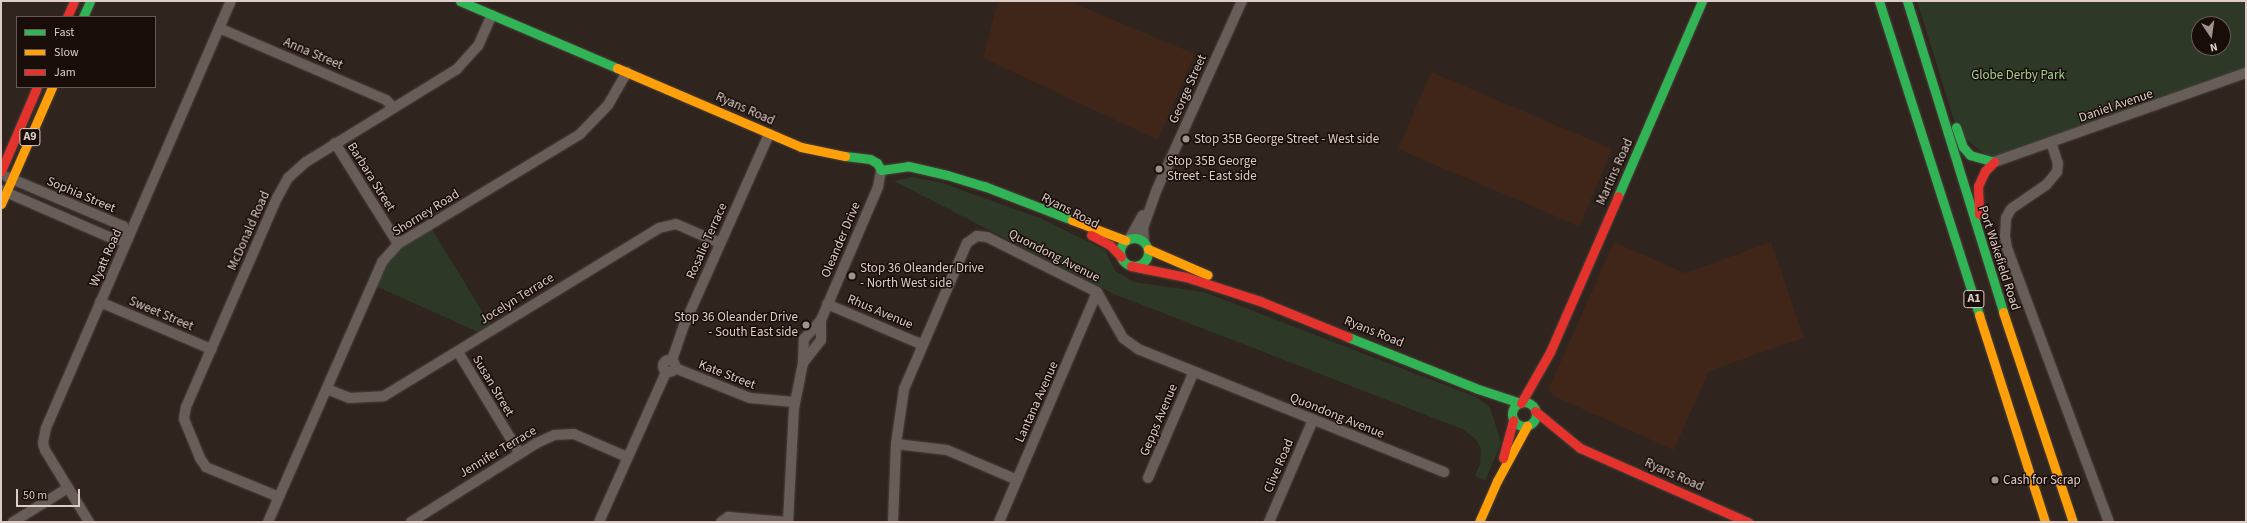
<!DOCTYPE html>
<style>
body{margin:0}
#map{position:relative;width:2247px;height:523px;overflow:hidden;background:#30241e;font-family:"Source Sans 3",sans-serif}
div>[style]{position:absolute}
.built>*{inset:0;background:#402519;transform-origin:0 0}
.green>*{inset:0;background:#2d3926}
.roads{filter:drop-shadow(0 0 1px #4b403b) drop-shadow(0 0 1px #4b403b)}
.street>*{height:10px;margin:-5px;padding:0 5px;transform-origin:5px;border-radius:5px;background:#675d59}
.street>.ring{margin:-5px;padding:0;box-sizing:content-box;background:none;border:10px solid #675d59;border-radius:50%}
.fast>*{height:9px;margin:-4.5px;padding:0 4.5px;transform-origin:4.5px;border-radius:4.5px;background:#30b455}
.fast>.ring{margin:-4.5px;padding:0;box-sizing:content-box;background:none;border:9px solid #30b455;border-radius:50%}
.slow>*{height:9px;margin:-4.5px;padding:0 4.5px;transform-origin:4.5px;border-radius:4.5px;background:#ff9f0a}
.jam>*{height:9px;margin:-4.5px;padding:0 4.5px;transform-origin:4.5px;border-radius:4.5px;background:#e5322d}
.dots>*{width:11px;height:11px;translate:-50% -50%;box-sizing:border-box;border:2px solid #180d09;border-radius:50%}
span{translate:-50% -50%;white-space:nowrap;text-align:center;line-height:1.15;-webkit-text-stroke:3px #180d09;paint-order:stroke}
.shield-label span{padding:1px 3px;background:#180d09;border:1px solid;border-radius:3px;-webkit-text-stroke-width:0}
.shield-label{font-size:12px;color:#decdc7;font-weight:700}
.street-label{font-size:13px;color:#decdc7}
.park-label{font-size:13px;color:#a6d394}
.poi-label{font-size:13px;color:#decdc7}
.left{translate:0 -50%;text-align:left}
.right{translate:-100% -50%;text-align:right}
.frame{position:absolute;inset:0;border:2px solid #decdc7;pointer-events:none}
.legend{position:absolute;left:16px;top:16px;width:140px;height:72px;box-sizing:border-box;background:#180d09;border:1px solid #675a55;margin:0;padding:5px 7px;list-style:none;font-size:12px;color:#decdc7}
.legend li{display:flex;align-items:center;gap:8px;height:20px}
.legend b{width:20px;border:1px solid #675a55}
.north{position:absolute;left:2191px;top:16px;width:40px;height:40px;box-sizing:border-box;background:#180d09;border:1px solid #675a55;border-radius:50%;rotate:167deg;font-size:11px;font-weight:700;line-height:16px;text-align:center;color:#decdc7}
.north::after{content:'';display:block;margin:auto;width:14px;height:18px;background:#a1928c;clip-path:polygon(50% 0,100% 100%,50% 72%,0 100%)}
.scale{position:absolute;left:16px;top:489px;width:64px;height:18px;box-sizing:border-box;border:2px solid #decdc7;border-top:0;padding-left:5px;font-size:12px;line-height:14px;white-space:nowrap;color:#decdc7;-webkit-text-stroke:3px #180d09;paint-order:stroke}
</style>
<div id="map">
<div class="built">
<i style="clip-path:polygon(998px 1px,1069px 1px,1195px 54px,1158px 140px,983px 58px)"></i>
<i style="left:1431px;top:72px;width:197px;height:84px;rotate:23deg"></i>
<i style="clip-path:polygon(1614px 242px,1685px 273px,1771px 242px,1804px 338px,1709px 371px,1674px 450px,1553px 396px,1549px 388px)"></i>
</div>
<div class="green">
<i style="clip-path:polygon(evenodd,1917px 1px,2246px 1px,2246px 73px,1994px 162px,1958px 133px,1917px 1px,2199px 24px,2223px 24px,2223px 48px,2199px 48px,2199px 24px)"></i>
<i style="clip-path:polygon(913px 177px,942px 183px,1040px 218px,1105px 250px,1115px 271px,1134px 282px,1204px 292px,1476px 397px,1490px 407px,1501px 443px,1485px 481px,1475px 476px,1480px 464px,1481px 448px,1475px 438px,1462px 429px,1114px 294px,894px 181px)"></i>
<i style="clip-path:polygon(430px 226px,493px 329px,485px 335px,371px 284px,382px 262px)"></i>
</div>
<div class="roads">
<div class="street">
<i style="left:219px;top:28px;width:182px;rotate:23.3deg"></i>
<i style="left:386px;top:100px;width:11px;rotate:45deg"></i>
<i style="left:2051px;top:142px;width:22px;rotate:72deg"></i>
<i style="left:2058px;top:163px;width:9px;rotate:96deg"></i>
<i style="left:2057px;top:172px;width:17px;rotate:130deg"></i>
<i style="left:2046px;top:185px;width:42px;rotate:145.6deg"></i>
<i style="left:2011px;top:209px;width:10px;rotate:119deg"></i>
<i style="left:2006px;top:218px;width:18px;rotate:93deg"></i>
<i style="left:2005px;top:236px;width:12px;rotate:81deg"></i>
<i style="left:2007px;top:248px;width:292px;rotate:69.6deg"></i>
<i style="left:335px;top:143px;width:119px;rotate:58deg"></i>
<i style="left:1994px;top:162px;width:267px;rotate:-19.5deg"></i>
<i style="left:1px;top:190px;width:125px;rotate:23.5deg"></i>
<i style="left:116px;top:240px;width:12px;rotate:-5deg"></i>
<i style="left:128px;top:239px;width:14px;rotate:-111deg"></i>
<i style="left:123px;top:226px;width:126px;rotate:-157.1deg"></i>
<i style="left:1130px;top:238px;width:26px;rotate:-61deg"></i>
<i style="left:1144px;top:240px;width:12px;rotate:-95deg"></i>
<i style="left:1143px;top:228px;width:41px;rotate:-70.3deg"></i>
<i style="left:1157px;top:189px;width:206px;rotate:-65.7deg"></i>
<i style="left:100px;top:302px;width:121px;rotate:22.9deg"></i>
<i style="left:827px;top:304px;width:104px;rotate:23.1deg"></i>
<i style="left:458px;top:352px;width:119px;rotate:58.7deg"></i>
<i class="ring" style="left:663px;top:360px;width:2px;height:2px"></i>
<i style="left:672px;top:360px;width:39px;rotate:-71deg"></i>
<i style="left:685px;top:323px;width:207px;rotate:-66deg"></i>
<i style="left:803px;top:363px;width:29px;rotate:-52deg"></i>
<i style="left:821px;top:340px;width:20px;rotate:-90deg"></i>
<i style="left:675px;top:368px;width:81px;rotate:21.8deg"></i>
<i style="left:750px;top:398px;width:44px;rotate:5.2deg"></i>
<i style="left:327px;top:389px;width:24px;rotate:22deg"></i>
<i style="left:349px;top:398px;width:35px;rotate:-3deg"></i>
<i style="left:384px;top:396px;width:322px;rotate:-31.4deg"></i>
<i style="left:659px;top:228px;width:17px;rotate:-13deg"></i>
<i style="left:676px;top:224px;width:48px;rotate:23.4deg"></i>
<i style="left:896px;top:444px;width:51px;rotate:6.7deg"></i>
<i style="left:947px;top:450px;width:76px;rotate:23.2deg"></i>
<i style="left:1148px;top:478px;width:116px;rotate:-66.7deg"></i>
<i style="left:279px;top:497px;width:79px;rotate:-157.7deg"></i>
<i style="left:206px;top:467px;width:11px;rotate:-124deg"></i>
<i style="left:200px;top:458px;width:42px;rotate:-112.3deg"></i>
<i style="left:184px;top:419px;width:12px;rotate:-81deg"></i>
<i style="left:186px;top:407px;width:228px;rotate:-66.5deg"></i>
<i style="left:277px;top:198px;width:23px;rotate:-61deg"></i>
<i style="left:288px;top:178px;width:24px;rotate:-42deg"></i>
<i style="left:306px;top:162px;width:177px;rotate:-31.6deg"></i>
<i style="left:457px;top:69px;width:31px;rotate:-48deg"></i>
<i style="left:478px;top:46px;width:34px;rotate:-66deg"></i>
<i style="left:13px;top:522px;width:65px;rotate:-31.7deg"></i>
<i style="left:89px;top:522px;width:84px;rotate:-121.4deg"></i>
<i style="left:45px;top:450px;width:7px;rotate:-106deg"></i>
<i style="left:43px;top:443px;width:15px;rotate:-79deg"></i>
<i style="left:46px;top:428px;width:465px;rotate:-66.6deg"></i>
<i style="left:268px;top:522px;width:284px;rotate:-66.3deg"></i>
<i style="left:382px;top:262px;width:24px;rotate:-48deg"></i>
<i style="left:398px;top:244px;width:213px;rotate:-31.1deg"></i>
<i style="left:580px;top:134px;width:40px;rotate:-46deg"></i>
<i style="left:608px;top:105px;width:38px;rotate:-60deg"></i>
<i style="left:411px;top:522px;width:149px;rotate:-32.1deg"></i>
<i style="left:537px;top:443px;width:19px;rotate:-25deg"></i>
<i style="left:554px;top:435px;width:20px;rotate:-3deg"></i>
<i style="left:574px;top:434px;width:58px;rotate:23.5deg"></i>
<i style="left:599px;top:522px;width:164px;rotate:-65.9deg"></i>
<i style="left:721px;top:522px;width:9px;rotate:-36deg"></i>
<i style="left:728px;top:517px;width:59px;rotate:4.8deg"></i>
<i style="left:788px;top:522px;width:114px;rotate:-87deg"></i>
<i style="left:794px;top:408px;width:46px;rotate:-78.7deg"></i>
<i style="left:803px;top:363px;width:24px;rotate:-88deg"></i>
<i style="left:804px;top:339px;width:25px;rotate:-48deg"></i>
<i style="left:821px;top:320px;width:145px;rotate:-66.8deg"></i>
<i style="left:878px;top:187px;width:17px;rotate:-80deg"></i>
<i style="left:893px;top:522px;width:78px;rotate:-87.8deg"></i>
<i style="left:896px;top:444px;width:56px;rotate:-81.7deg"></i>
<i style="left:904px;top:389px;width:159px;rotate:-66.7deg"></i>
<i style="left:967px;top:243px;width:12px;rotate:-35deg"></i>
<i style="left:977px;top:236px;width:10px;rotate:6deg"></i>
<i style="left:987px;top:237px;width:123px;rotate:26.6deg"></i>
<i style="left:1097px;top:292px;width:53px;rotate:60.5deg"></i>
<i style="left:1123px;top:338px;width:19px;rotate:36deg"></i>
<i style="left:1138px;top:349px;width:330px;rotate:21.9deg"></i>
<i style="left:999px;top:522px;width:250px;rotate:-66.9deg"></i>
<i style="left:1269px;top:522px;width:111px;rotate:-66.7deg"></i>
</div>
<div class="fast">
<i style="left:460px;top:1px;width:171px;rotate:23.1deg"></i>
<i style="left:1879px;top:1px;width:330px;rotate:72.3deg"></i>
<i style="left:1907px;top:1px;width:325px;rotate:72.8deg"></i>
<i style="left:83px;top:17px;width:17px;rotate:-66deg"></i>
<i style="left:1956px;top:127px;width:21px;rotate:71deg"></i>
<i style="left:1963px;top:147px;width:11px;rotate:49deg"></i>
<i style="left:1970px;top:155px;width:25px;rotate:16deg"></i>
<i style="left:845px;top:156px;width:25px;rotate:7deg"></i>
<i style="left:870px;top:159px;width:8px;rotate:30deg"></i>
<i style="left:877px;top:163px;width:8px;rotate:60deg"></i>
<i style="left:881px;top:170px;width:27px;rotate:-8deg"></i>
<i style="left:908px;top:166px;width:40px;rotate:13deg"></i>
<i style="left:947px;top:175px;width:39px;rotate:17deg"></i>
<i style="left:984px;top:186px;width:94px;rotate:21.1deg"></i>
<i style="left:1618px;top:196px;width:212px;rotate:-66.7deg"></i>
<i class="ring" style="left:1120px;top:238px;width:19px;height:19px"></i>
<i style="left:1348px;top:337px;width:140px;rotate:21.8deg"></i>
<i style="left:1478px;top:389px;width:44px;rotate:18.4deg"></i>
<i class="ring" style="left:1512px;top:402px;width:15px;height:15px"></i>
</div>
<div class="slow">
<i style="left:617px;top:68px;width:200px;rotate:23.2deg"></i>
<i style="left:801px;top:147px;width:45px;rotate:11.6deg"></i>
<i style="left:1px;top:204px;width:128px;rotate:-66.4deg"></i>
<i style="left:1072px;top:220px;width:57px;rotate:20.7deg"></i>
<i style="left:1148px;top:249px;width:65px;rotate:23.4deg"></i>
<i style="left:2003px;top:312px;width:221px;rotate:71.6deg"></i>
<i style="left:1979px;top:315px;width:217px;rotate:72.3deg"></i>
<i style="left:1479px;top:522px;width:45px;rotate:-66.3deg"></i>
<i style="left:1497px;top:481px;width:63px;rotate:-61.4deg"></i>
</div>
<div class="jam">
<i style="left:67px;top:17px;width:17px;rotate:-66deg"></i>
<i style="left:1px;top:171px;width:91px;rotate:-66.8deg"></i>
<i style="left:1979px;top:214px;width:28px;rotate:-92deg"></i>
<i style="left:1978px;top:186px;width:17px;rotate:-65deg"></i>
<i style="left:1985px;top:171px;width:13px;rotate:-45deg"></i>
<i style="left:1091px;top:235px;width:21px;rotate:28deg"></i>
<i style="left:1110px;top:245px;width:16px;rotate:47deg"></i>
<i style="left:1131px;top:266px;width:56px;rotate:11.3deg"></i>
<i style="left:1186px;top:277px;width:78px;rotate:18deg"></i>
<i style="left:1260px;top:301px;width:95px;rotate:22.2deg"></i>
<i style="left:1521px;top:403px;width:59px;rotate:-60.4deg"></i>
<i style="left:1550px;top:352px;width:170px;rotate:-66.4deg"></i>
<i style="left:1535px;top:411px;width:58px;rotate:39.4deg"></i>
<i style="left:1580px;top:448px;width:184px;rotate:23.8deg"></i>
<i style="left:1503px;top:458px;width:39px;rotate:-75deg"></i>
</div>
</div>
<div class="dots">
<i style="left:1186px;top:139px;background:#a1928c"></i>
<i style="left:1159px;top:169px;background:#a1928c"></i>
<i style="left:852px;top:276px;background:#a1928c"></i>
<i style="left:806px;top:325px;background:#a1928c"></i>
<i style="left:1995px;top:480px;background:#a1928c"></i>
</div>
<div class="shield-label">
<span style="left:30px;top:137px">A9</span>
<span style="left:1974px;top:299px">A1</span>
</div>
<div class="street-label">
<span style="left:313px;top:54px;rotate:23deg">Anna Street</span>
<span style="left:1188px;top:89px;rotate:-66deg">George Street</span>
<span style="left:2116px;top:106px;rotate:-19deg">Daniel Avenue</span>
<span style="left:745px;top:109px;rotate:24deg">Ryans Road</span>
<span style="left:1615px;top:172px;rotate:-66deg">Martins Road</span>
<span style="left:371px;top:177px;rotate:58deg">Barbara Street</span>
<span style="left:81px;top:195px;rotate:23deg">Sophia Street</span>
<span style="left:1070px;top:211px;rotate:27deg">Ryans Road</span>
<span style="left:426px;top:213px;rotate:-32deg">Shorney Road</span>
<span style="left:249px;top:231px;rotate:-66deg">McDonald Road</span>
<span style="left:841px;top:240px;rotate:-67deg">Oleander Drive</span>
<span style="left:707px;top:241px;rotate:-66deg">Rosalie Terrace</span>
<span style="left:1054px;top:256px;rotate:27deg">Quondong Avenue</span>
<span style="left:106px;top:258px;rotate:-66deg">Wyatt Road</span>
<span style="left:1999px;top:258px;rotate:72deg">Port Wakefield Road</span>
<span style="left:517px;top:299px;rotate:-32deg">Jocelyn Terrace</span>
<span style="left:880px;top:312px;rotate:23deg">Rhus Avenue</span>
<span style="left:161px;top:314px;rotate:23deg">Sweet Street</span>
<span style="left:1374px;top:332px;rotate:22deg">Ryans Road</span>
<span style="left:727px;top:375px;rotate:21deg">Kate Street</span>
<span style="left:493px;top:386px;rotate:59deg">Susan Street</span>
<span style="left:1037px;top:402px;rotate:-66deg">Lantana Avenue</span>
<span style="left:1337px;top:416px;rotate:22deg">Quondong Avenue</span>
<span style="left:1159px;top:420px;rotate:-67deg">Gepps Avenue</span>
<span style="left:498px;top:452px;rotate:-31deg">Jennifer Terrace</span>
<span style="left:1279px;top:466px;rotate:-67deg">Clive Road</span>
<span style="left:1674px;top:475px;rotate:24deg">Ryans Road</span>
</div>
<div class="park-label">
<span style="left:2018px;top:75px">Globe Derby Park</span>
</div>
<div class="poi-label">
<span class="left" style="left:1194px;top:139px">Stop 35B George Street - West side</span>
<span class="left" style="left:1167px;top:169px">Stop 35B George<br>Street - East side</span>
<span class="left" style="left:860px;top:276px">Stop 36 Oleander Drive<br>- North West side</span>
<span class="right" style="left:798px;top:325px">Stop 36 Oleander Drive<br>- South East side</span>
<span class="left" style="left:2003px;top:480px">Cash for Scrap</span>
</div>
<div class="frame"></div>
<ul class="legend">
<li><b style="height:5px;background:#30b455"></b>Fast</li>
<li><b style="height:5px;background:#ff9f0a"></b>Slow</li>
<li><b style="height:5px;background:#e5322d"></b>Jam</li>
</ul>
<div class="north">N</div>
<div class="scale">50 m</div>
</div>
